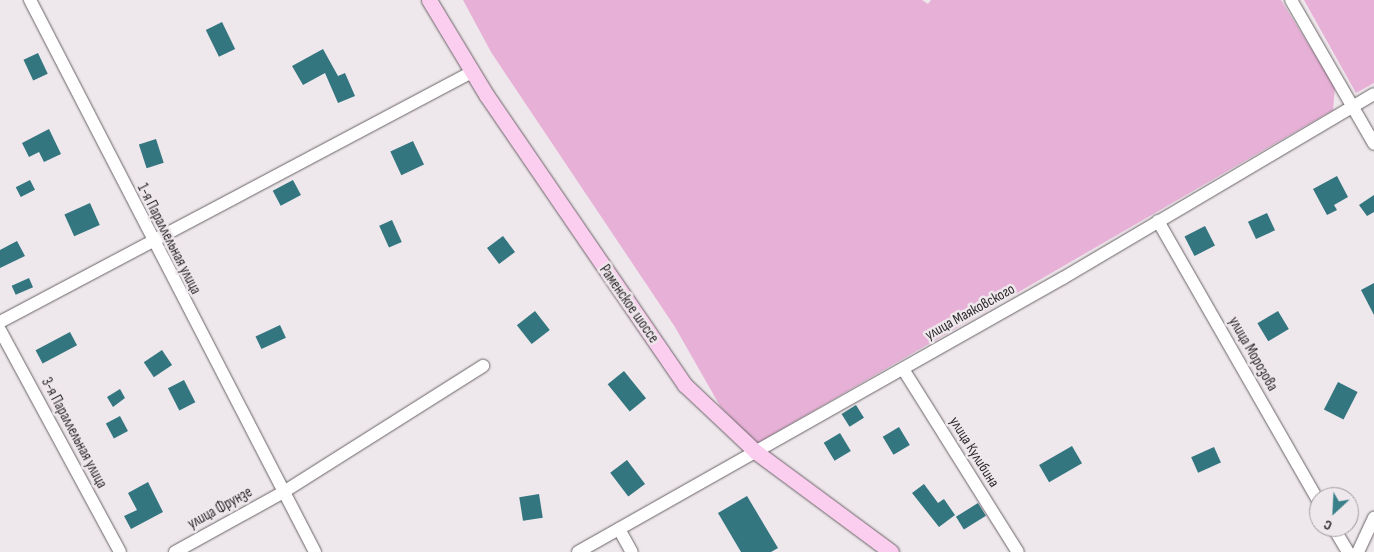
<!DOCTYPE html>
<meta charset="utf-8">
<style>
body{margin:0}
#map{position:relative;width:1374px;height:552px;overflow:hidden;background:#eee7eb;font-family:"Sofia Sans Condensed",sans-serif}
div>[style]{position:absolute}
.green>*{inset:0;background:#e7b1d7}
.building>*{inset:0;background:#337680;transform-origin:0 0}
.roads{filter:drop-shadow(0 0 1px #696367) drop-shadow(0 0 1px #696367)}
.minor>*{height:12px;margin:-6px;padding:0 6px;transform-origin:6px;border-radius:6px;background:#fff}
.major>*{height:15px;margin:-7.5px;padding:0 7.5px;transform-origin:7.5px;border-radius:7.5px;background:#fbcdee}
span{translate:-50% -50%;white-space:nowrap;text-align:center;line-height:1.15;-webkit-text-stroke:5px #eee7eb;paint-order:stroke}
.street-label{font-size:15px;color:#2e2b2d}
.north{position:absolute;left:1309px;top:487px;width:50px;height:50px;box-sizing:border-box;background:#eee7eb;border:1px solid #a19c9f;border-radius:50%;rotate:205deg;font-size:14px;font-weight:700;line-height:20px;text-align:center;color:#2e2b2d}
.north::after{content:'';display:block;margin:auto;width:18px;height:22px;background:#3a808b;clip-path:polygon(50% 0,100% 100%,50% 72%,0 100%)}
</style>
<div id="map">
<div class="green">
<i style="clip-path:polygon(463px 0,922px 0,928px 4px,931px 0,1281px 0,1335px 87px,1333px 110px,756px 444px,720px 406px,675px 327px,491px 52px)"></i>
<i style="clip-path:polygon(1304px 0,1374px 0,1374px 83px,1356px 93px)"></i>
</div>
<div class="building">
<i style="left:222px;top:22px;width:30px;height:18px;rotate:64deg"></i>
<i style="clip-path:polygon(323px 49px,338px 76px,345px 73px,355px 96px,338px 103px,325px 73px,303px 85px,292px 66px)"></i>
<i style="left:38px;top:53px;width:23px;height:16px;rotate:65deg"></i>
<i style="clip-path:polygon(49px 129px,61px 154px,44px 162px,39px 152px,29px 157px,22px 143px)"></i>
<i style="left:156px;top:139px;width:25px;height:18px;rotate:72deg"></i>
<i style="left:413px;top:141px;width:26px;height:25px;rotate:65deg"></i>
<i style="clip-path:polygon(1337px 176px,1348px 197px,1334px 205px,1337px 210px,1327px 215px,1313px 189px)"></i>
<i style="left:30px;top:180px;width:11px;height:16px;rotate:63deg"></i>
<i style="left:293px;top:180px;width:17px;height:23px;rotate:62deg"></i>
<i style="clip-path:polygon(1374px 195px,1374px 212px,1367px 216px,1359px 205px)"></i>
<i style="left:90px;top:203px;width:24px;height:28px;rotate:66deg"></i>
<i style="left:1267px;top:213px;width:19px;height:21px;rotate:65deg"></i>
<i style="left:392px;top:220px;width:24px;height:14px;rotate:66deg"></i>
<i style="left:1205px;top:226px;width:22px;height:23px;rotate:63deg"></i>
<i style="left:503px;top:236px;width:20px;height:20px;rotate:53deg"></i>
<i style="clip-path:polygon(17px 241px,25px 256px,0 268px,0 250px)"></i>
<i style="left:29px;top:278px;width:10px;height:19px;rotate:66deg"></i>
<i style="clip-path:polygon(1374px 283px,1374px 315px,1361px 290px)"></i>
<i style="left:535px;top:311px;width:24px;height:23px;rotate:52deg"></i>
<i style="left:1278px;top:311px;width:21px;height:24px;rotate:59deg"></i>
<i style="left:280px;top:325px;width:14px;height:27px;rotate:65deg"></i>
<i style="left:70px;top:332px;width:15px;height:39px;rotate:62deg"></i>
<i style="left:162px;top:350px;width:18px;height:22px;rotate:56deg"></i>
<i style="left:624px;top:371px;width:35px;height:21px;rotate:51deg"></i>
<i style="left:184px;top:380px;width:25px;height:18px;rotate:63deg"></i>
<i style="left:1338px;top:382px;width:22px;height:31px;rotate:27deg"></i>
<i style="clip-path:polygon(120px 389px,125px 398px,113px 407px,107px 397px)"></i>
<i style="left:856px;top:405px;width:15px;height:17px;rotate:58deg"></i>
<i style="left:120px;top:416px;width:17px;height:16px;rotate:62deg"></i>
<i style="left:899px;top:427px;width:21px;height:19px;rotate:59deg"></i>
<i style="left:840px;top:433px;width:21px;height:19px;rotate:59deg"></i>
<i style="left:1072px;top:446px;width:20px;height:38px;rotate:60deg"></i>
<i style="left:1214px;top:447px;width:17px;height:25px;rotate:66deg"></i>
<i style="left:627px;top:460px;width:30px;height:21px;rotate:53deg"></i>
<i style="clip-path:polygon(148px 482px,163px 512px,131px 529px,124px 516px,137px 510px,128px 493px)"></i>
<i style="clip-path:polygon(924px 484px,938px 503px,944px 499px,955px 515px,939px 527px,912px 493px)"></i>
<i style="left:539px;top:494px;width:24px;height:20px;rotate:81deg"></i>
<i style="clip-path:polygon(747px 496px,778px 548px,771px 552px,741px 552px,718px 513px)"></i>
<i style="left:978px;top:503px;width:15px;height:26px;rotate:58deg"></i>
</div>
<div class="roads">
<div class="minor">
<i style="left:30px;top:0;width:621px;rotate:62.69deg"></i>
<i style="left:1291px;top:0;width:166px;rotate:60deg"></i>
<i style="left:1158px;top:221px;width:324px;rotate:60.2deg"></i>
<i style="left:0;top:322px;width:534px;rotate:-27.91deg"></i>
<i style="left:0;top:330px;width:252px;rotate:61.6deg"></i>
<i style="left:903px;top:369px;width:216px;rotate:57.9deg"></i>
<i style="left:1333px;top:527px;width:29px;rotate:59deg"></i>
<i style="left:619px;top:529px;width:26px;rotate:61deg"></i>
<i style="left:175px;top:552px;width:122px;rotate:-28.9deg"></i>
<i style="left:282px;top:493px;width:238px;rotate:-32.3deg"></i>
<i style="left:578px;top:552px;width:557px;rotate:-29.46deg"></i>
<i style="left:1063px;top:278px;width:361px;rotate:-30.6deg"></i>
<i style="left:1358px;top:552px;width:38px;rotate:-65deg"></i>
</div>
<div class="major">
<i style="left:429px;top:0;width:112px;rotate:58.9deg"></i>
<i style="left:487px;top:96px;width:350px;rotate:55.6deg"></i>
<i style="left:685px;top:385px;width:98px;rotate:43.3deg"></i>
<i style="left:756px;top:452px;width:168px;rotate:36.5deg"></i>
</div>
</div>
<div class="street-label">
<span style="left:169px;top:239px;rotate:63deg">1-я Параллельная улица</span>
<span style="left:629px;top:304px;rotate:55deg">Раменское шоссе</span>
<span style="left:970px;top:312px;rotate:-29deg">улица Маяковского</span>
<span style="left:1253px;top:354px;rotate:60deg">улица Морозова</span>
<span style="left:74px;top:433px;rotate:62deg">3-я Параллельная улица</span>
<span style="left:974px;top:452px;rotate:58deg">улица Кулибина</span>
<span style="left:220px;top:508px;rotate:-29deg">улица Фрунзе</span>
</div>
<div class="north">С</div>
</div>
